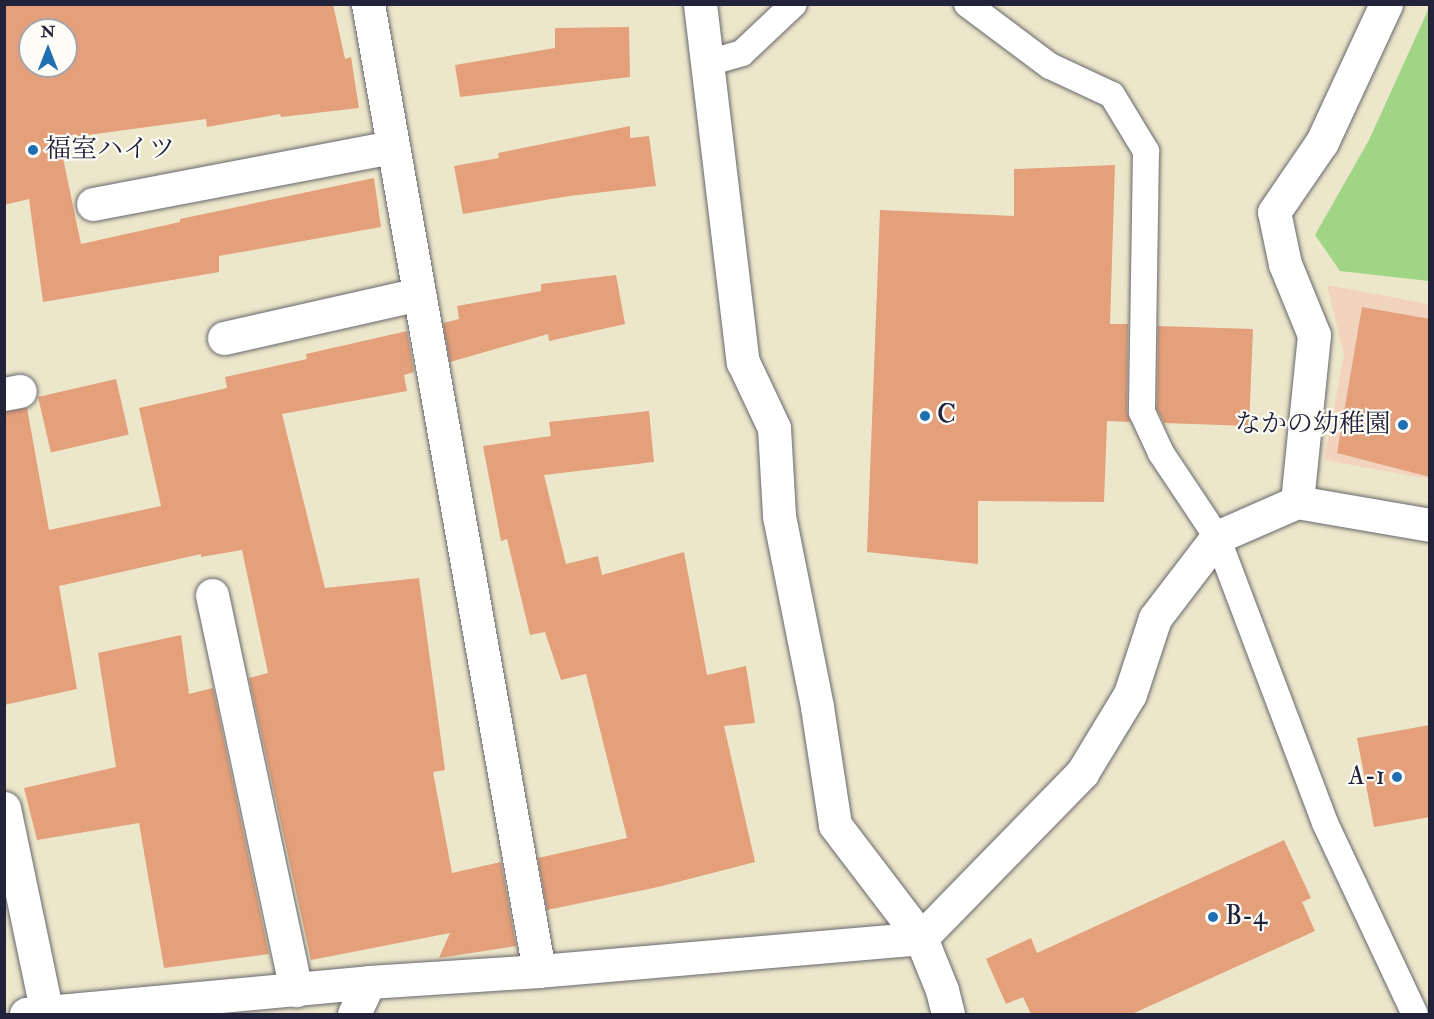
<!DOCTYPE html>
<meta charset="utf-8">
<style>
body{margin:0}
#map{position:relative;width:1434px;height:1019px;overflow:hidden;background:#ece7ca;font-family:"IM FELL Double Pica","Noto Serif JP",serif}
div>[style]{position:absolute}
.built>*{inset:0;background:#f2d4be}
.green>*{inset:0;background:#a1d586}
.building>*{inset:0;background:#e3a07b;transform-origin:0 0}
.roads{filter:drop-shadow(0 0 2px #69676d) drop-shadow(0 0 2px #69676d)}
.service>*{height:26px;margin:-13px;padding:0 13px;transform-origin:13px;border-radius:13px;background:#fff}
.minor>*{height:33px;margin:-16.5px;padding:0 16.5px;transform-origin:16.5px;border-radius:16.5px;background:#fff}
.dots>*{width:16px;height:16px;translate:-50% -50%;box-sizing:border-box;border:3px solid #fdfcf7;border-radius:50%}
span{translate:-50% -50%;white-space:nowrap;text-align:center;line-height:1.15;-webkit-text-stroke:4.5px #fdfcf7;paint-order:stroke}
.poi-label{font-size:26px;color:#22223b}
.left{translate:0 -50%;text-align:left}
.right{translate:-100% -50%;text-align:right}
.frame{position:absolute;inset:0;border:6px solid #22223b;pointer-events:none}
.north{position:absolute;left:18px;top:18px;width:60px;height:60px;box-sizing:border-box;background:#fdfcf7;border:2px solid #a5a5ac;border-radius:50%;rotate:0deg;font-size:16px;font-weight:700;line-height:24px;text-align:center;color:#22223b}
.north::after{content:'';display:block;margin:auto;width:21px;height:27px;background:#1f6fb2;clip-path:polygon(50% 0,100% 100%,50% 72%,0 100%)}
</style>
<div id="map">
<div class="built">
<i style="clip-path:polygon(1327px 285px,1429px 304px,1429px 479px,1324px 460px,1344px 355px)"></i>
</div>
<div class="green">
<i style="clip-path:polygon(1429px 8px,1429px 281px,1340px 271px,1315px 235px,1369px 140px)"></i>
</div>
<div class="building">
<i style="clip-path:polygon(evenodd,4px 4px,333px 4px,345px 59px,351px 57px,359px 108px,281px 117px,280px 114px,207px 127px,206px 119px,59px 139px,81px 244px,180px 222px,180px 219px,374px 178px,381px 227px,219px 256px,219px 272px,43px 302px,29px 199px,4px 205px,4px 4px,30px 30px,66px 30px,66px 66px,30px 66px,30px 30px)"></i>
<i style="clip-path:polygon(629px 27px,630px 77px,460px 97px,455px 65px,555px 48px,555px 28px)"></i>
<i style="clip-path:polygon(630px 126px,630px 138px,649px 136px,656px 186px,569px 196px,463px 214px,454px 166px,499px 158px,498px 153px)"></i>
<i style="clip-path:polygon(1115px 165px,1110px 324px,1128px 324px,1127px 412px,1130px 422px,1107px 421px,1104px 502px,978px 501px,978px 564px,867px 552px,880px 210px,1014px 216px,1014px 169px)"></i>
<i style="clip-path:polygon(616px 275px,625px 324px,549px 341px,548px 334px,450px 362px,443px 323px,459px 319px,457px 306px,541px 291px,541px 284px)"></i>
<i style="clip-path:polygon(1362px 307px,1430px 319px,1430px 477px,1337px 453px)"></i>
<i style="clip-path:polygon(1158px 326px,1253px 329px,1249px 426px,1164px 423px,1157px 409px)"></i>
<i style="clip-path:polygon(407px 331px,414px 372px,404px 375px,407px 391px,282px 414px,325px 588px,419px 578px,445px 770px,433px 772px,452px 873px,501px 862px,516px 946px,439px 958px,450px 933px,311px 960px,249px 678px,268px 673px,242px 550px,201px 557px,201px 554px,59px 586px,77px 689px,4px 705px,4px 412px,27px 408px,49px 530px,161px 506px,139px 408px,227px 388px,225px 377px,307px 359px,306px 354px)"></i>
<i style="left:116px;top:379px;width:57px;height:80px;rotate:77deg"></i>
<i style="clip-path:polygon(649px 411px,654px 462px,544px 475px,566px 564px,598px 556px,602px 575px,684px 552px,707px 675px,746px 666px,755px 723px,724px 726px,755px 862px,658px 887px,547px 910px,538px 858px,627px 838px,586px 674px,561px 680px,545px 632px,530px 635px,507px 539px,501px 541px,483px 446px,551px 436px,549px 422px)"></i>
<i style="clip-path:polygon(181px 635px,189px 694px,213px 688px,269px 954px,164px 968px,139px 823px,37px 840px,24px 788px,116px 767px,98px 653px)"></i>
<i style="clip-path:polygon(1430px 725px,1430px 817px,1374px 827px,1357px 738px)"></i>
<i style="clip-path:polygon(1284px 840px,1311px 898px,1302px 902px,1315px 931px,1132px 1014px,1031px 1014px,1023px 997px,1006px 1004px,986px 959px,1031px 938px,1037px 953px)"></i>
</div>
<div class="roads">
<div class="service">
<i style="left:967px;top:4px;width:104px;rotate:36.8deg"></i>
<i style="left:1050px;top:66px;width:68px;rotate:25.1deg"></i>
<i style="left:1112px;top:95px;width:66px;rotate:58.7deg"></i>
<i style="left:1146px;top:151px;width:261px;rotate:90.9deg"></i>
<i style="left:1142px;top:412px;width:45px;rotate:65.1deg"></i>
<i style="left:1161px;top:453px;width:101px;rotate:56.3deg"></i>
<i style="left:1217px;top:537px;width:306px;rotate:69.3deg"></i>
<i style="left:1325px;top:823px;width:211px;rotate:64.8deg"></i>
<i style="left:708px;top:63px;width:35px;rotate:-16deg"></i>
<i style="left:742px;top:53px;width:71px;rotate:-43.3deg"></i>
</div>
<div class="minor">
<i style="left:368px;top:4px;width:982px;rotate:79.97deg"></i>
<i style="left:700px;top:4px;width:361px;rotate:83.2deg"></i>
<i style="left:743px;top:362px;width:73px;rotate:64.8deg"></i>
<i style="left:774px;top:428px;width:88px;rotate:86.7deg"></i>
<i style="left:779px;top:516px;width:195px;rotate:78.7deg"></i>
<i style="left:817px;top:707px;width:119px;rotate:81.3deg"></i>
<i style="left:835px;top:825px;width:142px;rotate:52.7deg"></i>
<i style="left:921px;top:938px;width:56px;rotate:68deg"></i>
<i style="left:942px;top:990px;width:25px;rotate:76deg"></i>
<i style="left:93px;top:204px;width:305px;rotate:-10.8deg"></i>
<i style="left:224px;top:338px;width:200px;rotate:-12.7deg"></i>
<i style="left:4px;top:394px;width:16px;rotate:-11deg"></i>
<i style="left:1297px;top:502px;width:168px;rotate:-84.2deg"></i>
<i style="left:1314px;top:335px;width:77px;rotate:-112.2deg"></i>
<i style="left:1285px;top:264px;width:53px;rotate:-101.9deg"></i>
<i style="left:1274px;top:212px;width:85px;rotate:-55.6deg"></i>
<i style="left:1322px;top:142px;width:152px;rotate:-65.1deg"></i>
<i style="left:212px;top:595px;width:404px;rotate:78deg"></i>
<i style="left:4px;top:808px;width:209px;rotate:78.2deg"></i>
<i style="left:26px;top:1014px;width:344px;rotate:-5.3deg"></i>
<i style="left:369px;top:982px;width:170px;rotate:-3.7deg"></i>
<i style="left:539px;top:971px;width:383px;rotate:-4.9deg"></i>
<i style="left:921px;top:938px;width:231px;rotate:-45.7deg"></i>
<i style="left:1082px;top:773px;width:92px;rotate:-58.7deg"></i>
<i style="left:1130px;top:694px;width:80px;rotate:-71.8deg"></i>
<i style="left:1155px;top:618px;width:102px;rotate:-52.6deg"></i>
<i style="left:1217px;top:537px;width:87px;rotate:-23.6deg"></i>
<i style="left:1297px;top:502px;width:135px;rotate:9.8deg"></i>
<i style="left:354px;top:1014px;width:35px;rotate:-65deg"></i>
</div>
</div>
<div class="dots">
<i style="left:33px;top:150px;background:#1f6fb2"></i>
<i style="left:925px;top:416px;background:#1f6fb2"></i>
<i style="left:1403px;top:425px;background:#1f6fb2"></i>
<i style="left:1397px;top:777px;background:#1f6fb2"></i>
<i style="left:1213px;top:917px;background:#1f6fb2"></i>
</div>
<div class="poi-label">
<span class="left" style="left:45px;top:150px">福室ハイツ</span>
<span class="left" style="left:937px;top:416px">C</span>
<span class="right" style="left:1391px;top:425px">なかの幼稚園</span>
<span class="right" style="left:1385px;top:777px">A-1</span>
<span class="left" style="left:1225px;top:917px">B-4</span>
</div>
<div class="frame"></div>
<div class="north">N</div>
</div>
